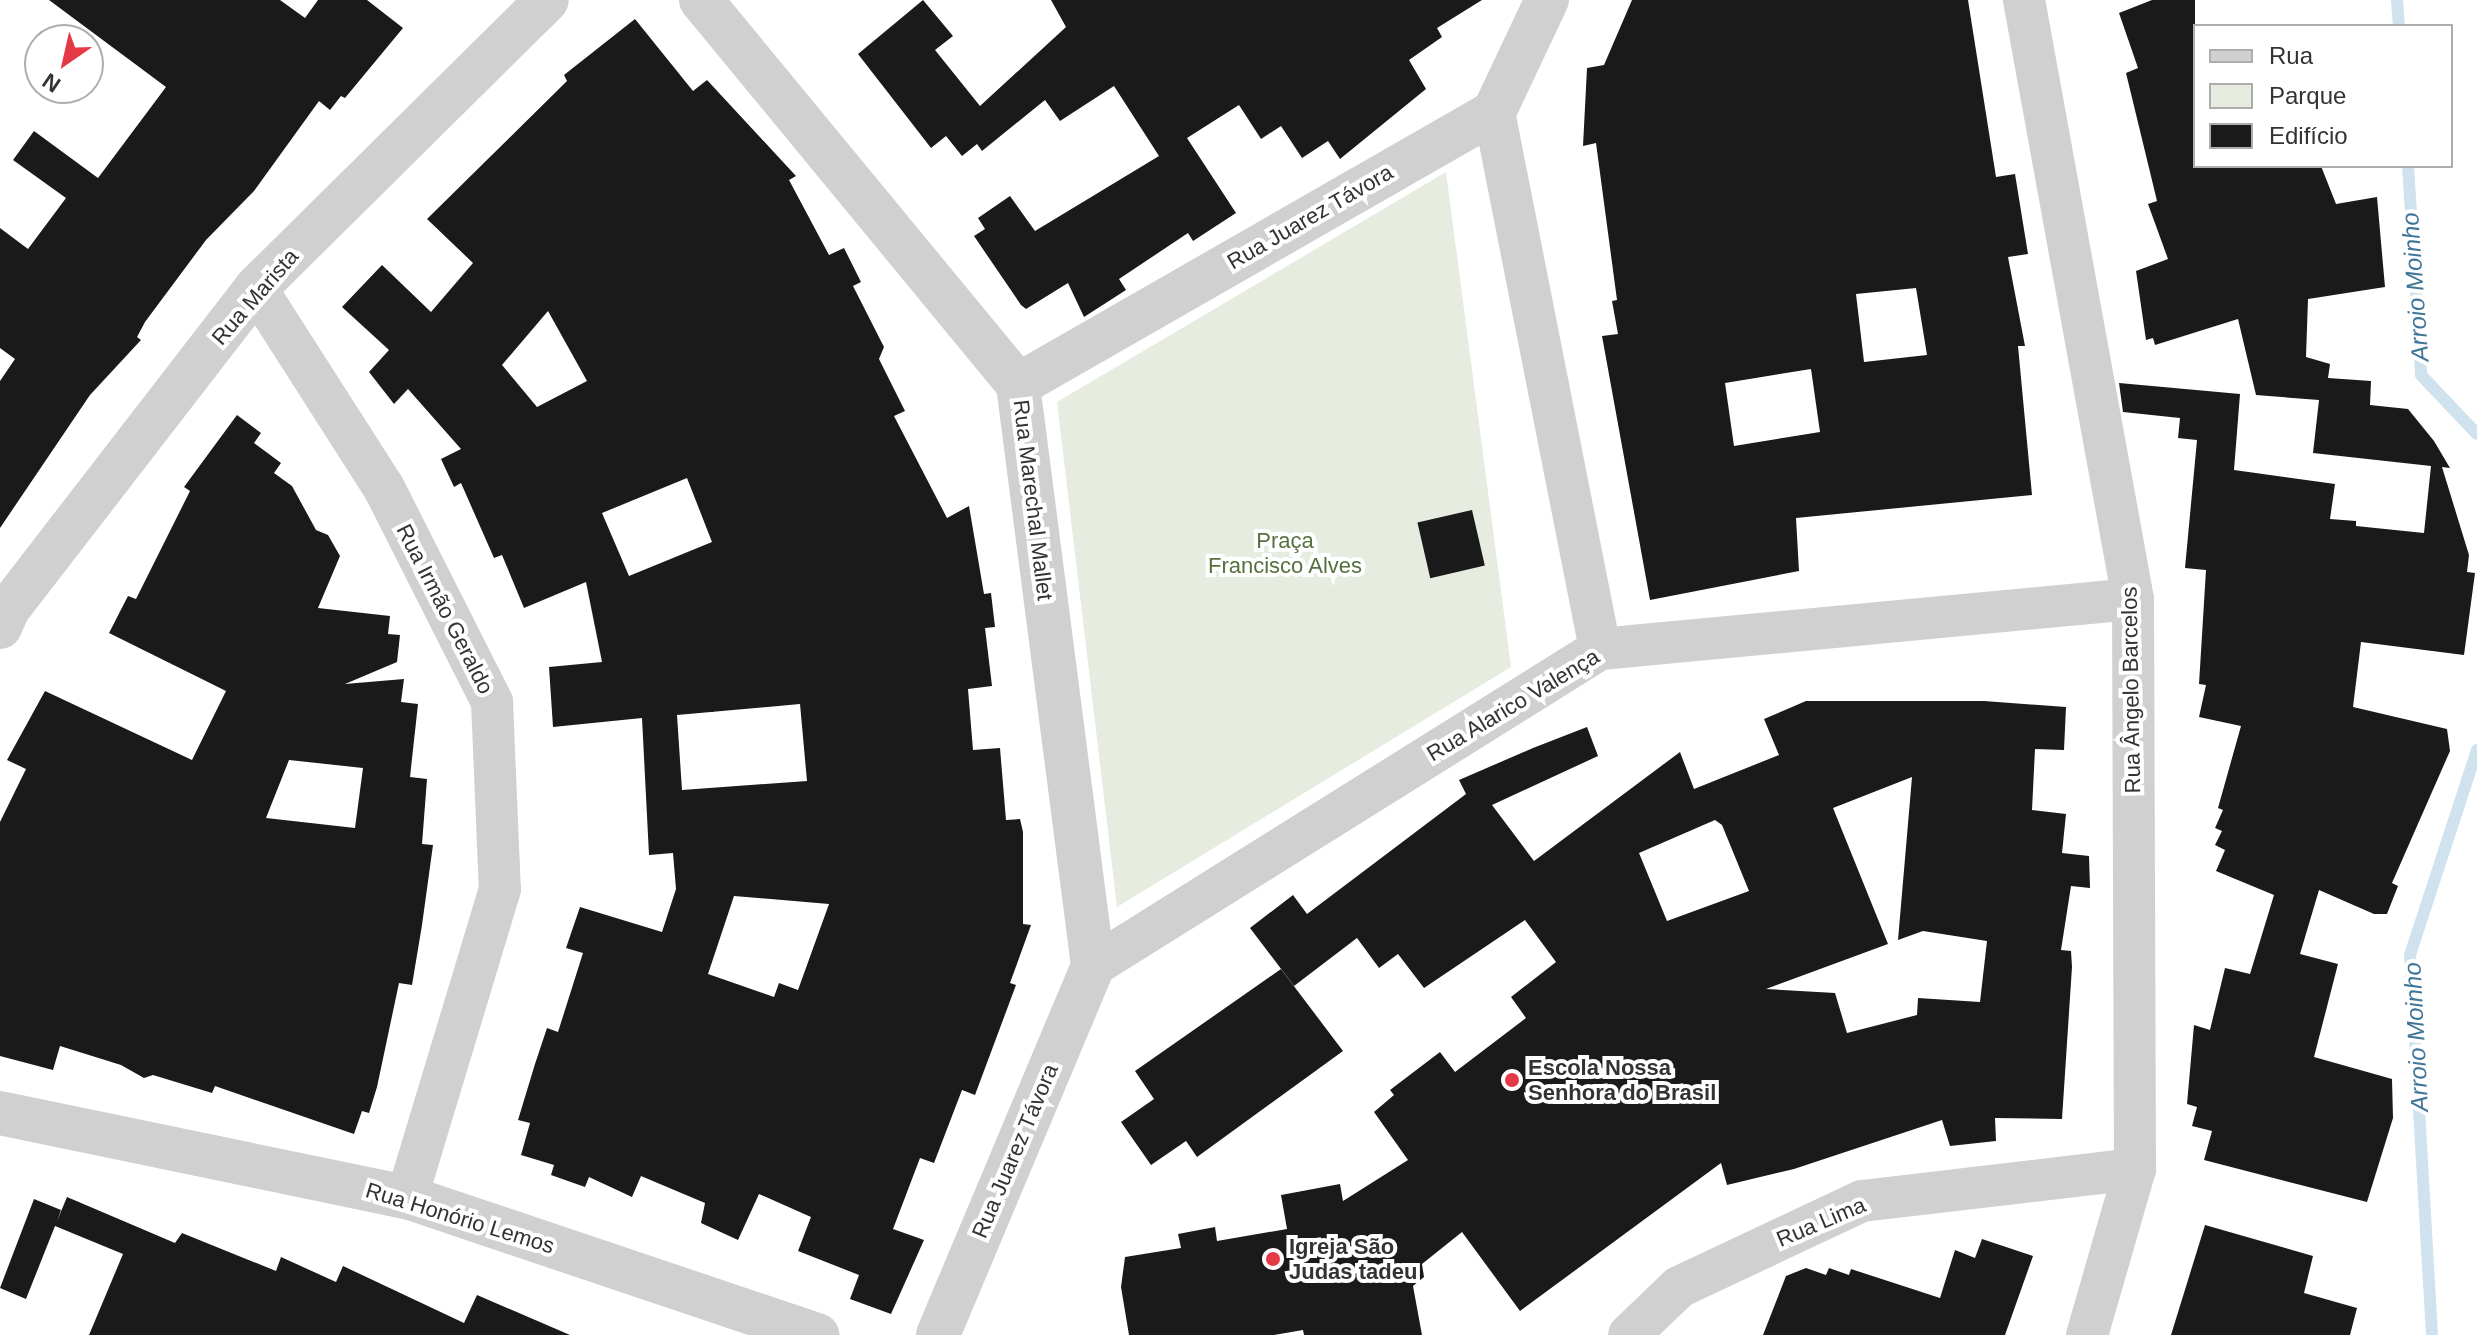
<!DOCTYPE html>
<meta charset="utf-8">
<style>
body{margin:0}
#map{position:relative;width:2477px;height:1335px;overflow:hidden;background:#fff;font-family:Helvetica,sans-serif}
div>[style]{position:absolute}
.green>*{inset:0;background:#e6ecdf}
.stream>*{height:12px;margin:-6px;padding:0 6px;transform-origin:6px;border-radius:6px;background:#cfe2ee}
.building>*{inset:0;background:#1a1a1a;transform-origin:0 0}
.minor>*{height:42px;margin:-21px;padding:0 21px;transform-origin:21px;border-radius:21px;background:#d0d0d0}
.tertiary>*{height:44px;margin:-22px;padding:0 22px;transform-origin:22px;border-radius:22px;background:#d0d0d0}
.dots>*{width:22px;height:22px;translate:-50% -50%;box-sizing:border-box;border:4px solid #fff;border-radius:50%}
span{translate:-50% -50%;white-space:nowrap;text-align:center;line-height:1.15;-webkit-text-stroke:8px #fff;paint-order:stroke}
.street-label{font-size:22px;color:#333}
.park-label{font-size:22px;color:#56703f}
.poi-label{font-size:22px;color:#333;font-weight:700}
.left{translate:0 -50%;text-align:left}
.water-label{font-size:24px;color:#3f7597;font-style:italic}
.legend{position:absolute;left:2193px;top:24px;width:260px;height:144px;box-sizing:border-box;background:#fff;border:2px solid #adadad;margin:0;padding:10px 14px;list-style:none;font-size:24px;color:#333}
.legend li{display:flex;align-items:center;gap:16px;height:40px}
.legend b{width:40px;border:2px solid #adadad}
.north{position:absolute;left:24px;top:24px;width:80px;height:80px;box-sizing:border-box;background:#fff;border:2px solid #adadad;border-radius:50%;rotate:214deg;font-size:22px;font-weight:700;line-height:32px;text-align:center;color:#333}
.north::after{content:'';display:block;margin:auto;width:28px;height:36px;background:#e63946;clip-path:polygon(50% 0,100% 100%,50% 72%,0 100%)}
</style>
<div id="map">
<div class="green">
<i style="clip-path:polygon(1446px 172px,1511px 667px,1117px 907px,1057px 402px)"></i>
</div>
<div class="stream">
<i style="left:2397px;top:0;width:26px;rotate:86deg"></i>
<i style="left:2408px;top:166px;width:209px;rotate:86.4deg"></i>
<i style="left:2421px;top:375px;width:81px;rotate:46.5deg"></i>
<i style="left:2432px;top:1335px;width:381px;rotate:-93.3deg"></i>
<i style="left:2410px;top:955px;width:216px;rotate:-71.9deg"></i>
</div>
<div class="building">
<i style="clip-path:polygon(49px 0,280px 0,305px 18px,318px 0,367px 0,403px 28px,345px 98px,341px 96px,330px 110px,319px 101px,254px 191px,206px 240px,145px 322px,137px 337px,141px 340px,90px 395px,0 528px,0 381px,15px 359px,0 348px,0 228px,28px 249px,66px 198px,13px 160px,34px 131px,98px 178px,166px 87px)"></i>
<i style="clip-path:polygon(923px 0,953px 36px,935px 50px,980px 106px,1066px 27px,1051px 0,1482px 0,1437px 28px,1442px 37px,1409px 60px,1426px 89px,1340px 159px,1328px 141px,1302px 158px,1281px 126px,1261px 139px,1239px 105px,1187px 138px,1236px 213px,1193px 241px,1188px 233px,1119px 279px,1126px 290px,1084px 317px,1068px 283px,1026px 309px,1021px 305px,974px 236px,985px 229px,978px 218px,1010px 196px,1035px 231px,1159px 156px,1114px 86px,1060px 121px,1045px 100px,982px 151px,977px 144px,962px 156px,946px 136px,931px 148px,858px 54px)"></i>
<i style="clip-path:polygon(evenodd,1632px 0,1968px 0,1996px 177px,2015px 174px,2028px 254px,2008px 257px,2025px 346px,2018px 346px,2032px 495px,1796px 518px,1799px 571px,1650px 600px,1602px 336px,1618px 334px,1612px 301px,1617px 300px,1596px 143px,1583px 146px,1587px 68px,1604px 65px,1632px 0,1916px 288px,1927px 355px,1864px 362px,1856px 294px,1916px 288px,1632px 0,1811px 369px,1820px 432px,1734px 446px,1725px 383px,1811px 369px)"></i>
<i style="clip-path:polygon(2152px 0,2195px 0,2195px 166px,2321px 166px,2336px 204px,2377px 197px,2385px 287px,2308px 299px,2306px 357px,2330px 364px,2328px 378px,2371px 381px,2370px 405px,2408px 409px,2434px 441px,2450px 468px,2442px 467px,2469px 555px,2467px 572px,2475px 573px,2464px 655px,2361px 642px,2353px 707px,2447px 729px,2450px 751px,2392px 883px,2398px 886px,2387px 914px,2374px 914px,2319px 890px,2300px 954px,2338px 964px,2314px 1057px,2392px 1079px,2393px 1118px,2367px 1202px,2204px 1160px,2212px 1131px,2192px 1126px,2197px 1107px,2187px 1104px,2194px 1025px,2210px 1030px,2225px 968px,2250px 974px,2274px 895px,2216px 871px,2225px 850px,2215px 845px,2222px 831px,2215px 828px,2223px 810px,2218px 808px,2241px 726px,2199px 717px,2206px 685px,2199px 684px,2206px 570px,2185px 568px,2197px 440px,2178px 438px,2180px 418px,2123px 412px,2119px 383px,2240px 394px,2234px 470px,2335px 484px,2330px 519px,2356px 521px,2356px 526px,2424px 533px,2431px 466px,2313px 453px,2319px 400px,2256px 395px,2238px 319px,2155px 345px,2153px 338px,2146px 340px,2136px 271px,2168px 259px,2148px 204px,2157px 201px,2126px 73px,2138px 68px,2119px 13px)"></i>
<i style="clip-path:polygon(evenodd,635px 19px,693px 91px,707px 80px,796px 176px,789px 180px,829px 255px,844px 248px,861px 282px,853px 286px,884px 347px,879px 359px,905px 411px,894px 416px,947px 518px,969px 506px,984px 594px,991px 593px,995px 627px,985px 628px,992px 686px,968px 689px,973px 750px,1000px 748px,1006px 820px,1020px 819px,1023px 832px,1023px 924px,1031px 925px,1010px 983px,1016px 985px,975px 1095px,962px 1090px,934px 1163px,920px 1158px,893px 1229px,924px 1240px,891px 1314px,850px 1299px,859px 1275px,798px 1251px,811px 1217px,759px 1194px,738px 1240px,701px 1223px,705px 1203px,641px 1176px,632px 1197px,589px 1177px,585px 1187px,551px 1175px,554px 1165px,521px 1155px,530px 1123px,518px 1120px,535px 1064px,547px 1028px,558px 1032px,583px 953px,566px 948px,580px 907px,662px 932px,676px 889px,673px 853px,649px 855px,642px 718px,553px 727px,549px 667px,602px 662px,586px 582px,524px 608px,502px 555px,494px 558px,461px 483px,454px 487px,441px 459px,461px 449px,408px 389px,394px 404px,369px 372px,389px 350px,342px 307px,382px 265px,431px 312px,473px 263px,427px 219px,567px 81px,564px 75px,635px 19px,548px 311px,587px 381px,537px 407px,502px 365px,548px 311px,635px 19px,687px 478px,712px 542px,629px 576px,602px 513px,687px 478px,635px 19px,800px 704px,807px 781px,682px 790px,677px 715px,800px 704px,635px 19px,734px 896px,829px 904px,798px 990px,779px 983px,774px 997px,708px 974px,734px 896px)"></i>
<i style="clip-path:polygon(evenodd,237px 415px,261px 433px,254px 443px,281px 463px,274px 473px,292px 486px,316px 530px,328px 535px,340px 556px,318px 608px,390px 616px,388px 634px,400px 635px,397px 662px,345px 684px,404px 679px,401px 702px,418px 704px,410px 777px,427px 779px,422px 844px,433px 845px,422px 925px,412px 985px,399px 983px,377px 1087px,369px 1113px,362px 1111px,354px 1134px,215px 1086px,212px 1093px,153px 1075px,144px 1078px,121px 1065px,60px 1046px,53px 1070px,0 1056px,0 822px,26px 769px,7px 760px,45px 691px,192px 760px,226px 691px,109px 633px,128px 596px,136px 599px,190px 491px,184px 487px,237px 415px,289px 760px,363px 768px,355px 828px,266px 818px,289px 760px)"></i>
<i style="left:1472px;top:510px;width:57px;height:56px;rotate:77deg"></i>
<i style="clip-path:polygon(evenodd,1806px 701px,1984px 701px,2066px 707px,2064px 750px,2035px 749px,2032px 810px,2066px 814px,2062px 853px,2089px 856px,2090px 888px,2071px 886px,2061px 950px,2071px 951px,2072px 967px,2062px 1119px,1995px 1118px,1996px 1141px,1950px 1146px,1942px 1120px,1794px 1169px,1727px 1185px,1721px 1163px,1520px 1311px,1462px 1232px,1422px 1264px,1424px 1277px,1413px 1286px,1422px 1335px,1304px 1335px,1303px 1330px,1274px 1335px,1129px 1335px,1121px 1287px,1125px 1257px,1181px 1248px,1178px 1234px,1215px 1227px,1217px 1241px,1287px 1229px,1281px 1195px,1340px 1184px,1343px 1201px,1408px 1160px,1374px 1112px,1394px 1095px,1390px 1090px,1440px 1052px,1455px 1072px,1526px 1018px,1511px 997px,1556px 962px,1525px 920px,1424px 988px,1398px 954px,1379px 968px,1357px 938px,1294px 986px,1250px 928px,1293px 895px,1307px 914px,1466px 794px,1459px 780px,1533px 748px,1587px 727px,1598px 756px,1492px 805px,1534px 861px,1680px 752px,1694px 789px,1779px 755px,1764px 719px,1806px 701px,1912px 777px,1898px 940px,1923px 931px,1987px 941px,1980px 1002px,1918px 998px,1917px 1015px,1847px 1033px,1835px 993px,1766px 989px,1888px 944px,1833px 808px,1912px 777px,1806px 701px,1715px 820px,1722px 825px,1749px 891px,1667px 921px,1639px 853px,1715px 820px)"></i>
<i style="clip-path:polygon(1281px 969px,1343px 1051px,1197px 1157px,1186px 1141px,1151px 1165px,1121px 1122px,1154px 1099px,1135px 1071px)"></i>
<i style="clip-path:polygon(67px 1197px,175px 1243px,182px 1233px,276px 1271px,281px 1257px,336px 1282px,343px 1266px,464px 1323px,477px 1295px,570px 1335px,89px 1335px,123px 1254px,55px 1226px,26px 1299px,0 1288px,34px 1199px,61px 1210px,57px 1221px)"></i>
<i style="clip-path:polygon(2205px 1225px,2313px 1256px,2304px 1293px,2357px 1308px,2350px 1335px,2171px 1335px)"></i>
<i style="clip-path:polygon(1982px 1239px,2033px 1256px,2005px 1335px,1763px 1335px,1786px 1276px,1806px 1268px,1826px 1275px,1829px 1268px,1849px 1275px,1851px 1269px,1940px 1298px,1955px 1250px,1975px 1258px)"></i>
</div>
<div class="minor">
<i style="left:2024px;top:0;width:609px;rotate:79.69deg"></i>
<i style="left:2133px;top:599px;width:570px;rotate:89.8deg"></i>
<i style="left:2135px;top:1169px;width:173px;rotate:106.1deg"></i>
<i style="left:1494px;top:112px;width:547px;rotate:78.83deg"></i>
<i style="left:256px;top:288px;width:237px;rotate:57.4deg"></i>
<i style="left:384px;top:488px;width:240px;rotate:63.2deg"></i>
<i style="left:492px;top:702px;width:187px;rotate:87.6deg"></i>
<i style="left:500px;top:889px;width:322px;rotate:106.8deg"></i>
<i style="left:1093px;top:966px;width:598px;rotate:-32.02deg"></i>
<i style="left:1600px;top:649px;width:535px;rotate:-5.36deg"></i>
<i style="left:1629px;top:1335px;width:69px;rotate:-43.8deg"></i>
<i style="left:1679px;top:1287px;width:202px;rotate:-25.2deg"></i>
<i style="left:1862px;top:1201px;width:275px;rotate:-6.7deg"></i>
</div>
<div class="tertiary">
<i style="left:701px;top:0;width:499px;rotate:50.5deg"></i>
<i style="left:1018px;top:385px;width:586px;rotate:82.64deg"></i>
<i style="left:1093px;top:966px;width:400px;rotate:112.8deg"></i>
<i style="left:1018px;top:385px;width:549px;rotate:-29.84deg"></i>
<i style="left:1494px;top:112px;width:124px;rotate:-64.7deg"></i>
<i style="left:0;top:627px;width:20px;rotate:-66deg"></i>
<i style="left:8px;top:609px;width:406px;rotate:-52.3deg"></i>
<i style="left:256px;top:288px;width:409px;rotate:-44.7deg"></i>
<i style="left:0;top:1113px;width:416px;rotate:11.7deg"></i>
<i style="left:407px;top:1197px;width:433px;rotate:18.6deg"></i>
</div>
<div class="dots">
<i style="left:1512px;top:1080px;background:#e63946"></i>
<i style="left:1273px;top:1259px;background:#e63946"></i>
</div>
<div class="street-label">
<span style="left:1310px;top:217px;rotate:-30deg">Rua Juarez Távora</span>
<span style="left:255px;top:297px;rotate:-49deg">Rua Marista</span>
<span style="left:1033px;top:500px;rotate:83deg">Rua Marechal Mallet</span>
<span style="left:445px;top:609px;rotate:63deg">Rua Irmão Geraldo</span>
<span style="left:2131px;top:690px;rotate:-91deg">Rua Ângelo Barcelos</span>
<span style="left:1513px;top:705px;rotate:-31deg">Rua Alarico Valença</span>
<span style="left:1015px;top:1151px;rotate:-67deg">Rua Juarez Távora</span>
<span style="left:460px;top:1218px;rotate:17deg">Rua Honório Lemos</span>
<span style="left:1821px;top:1222px;rotate:-23deg">Rua Lima</span>
</div>
<div class="park-label">
<span style="left:1285px;top:553px">Praça<br>Francisco Alves</span>
</div>
<div class="poi-label">
<span class="left" style="left:1528px;top:1080px">Escola Nossa<br>Senhora do Brasil</span>
<span class="left" style="left:1289px;top:1259px">Igreja São<br>Judas tadeu</span>
</div>
<div class="water-label">
<span style="left:2415px;top:287px;rotate:-94deg">Arroio Moinho</span>
<span style="left:2416px;top:1037px;rotate:-93deg">Arroio Moinho</span>
</div>
<ul class="legend">
<li><b style="height:10px;background:#d0d0d0"></b>Rua</li>
<li><b style="height:22px;background:#e6ecdf"></b>Parque</li>
<li><b style="height:22px;background:#1a1a1a"></b>Edifício</li>
</ul>
<div class="north">N</div>
</div>
